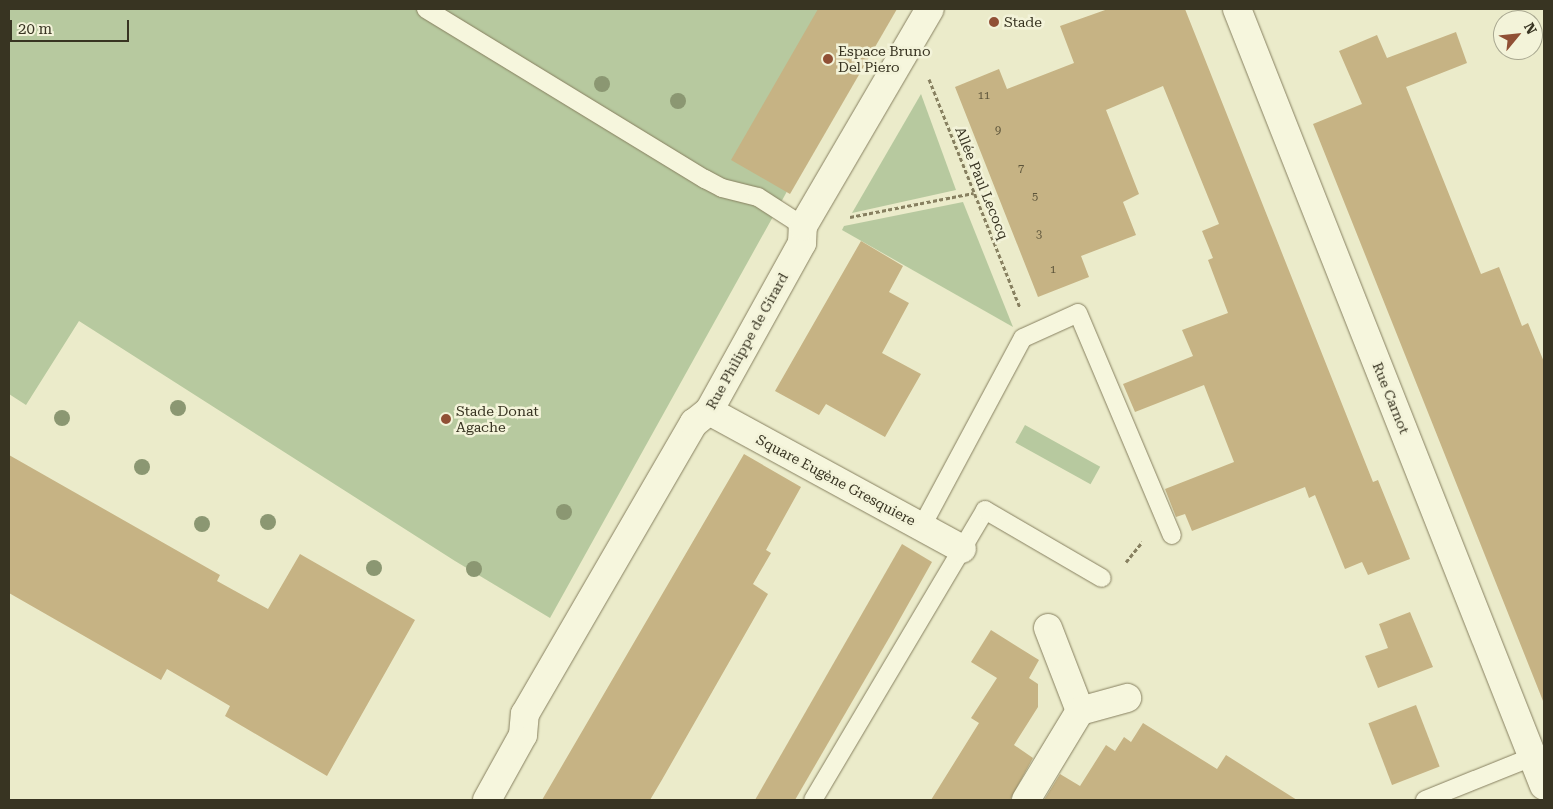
<!DOCTYPE html>
<meta charset="utf-8">
<style>
body{margin:0}
#map{position:relative;width:1553px;height:809px;overflow:hidden;background:#ebebca;font-family:"Roboto Serif",serif}
div>[style]{position:absolute}
.green>*{inset:0;background:#b7c99f;transform-origin:0 0}
.building>*{inset:0;background:#c6b384;transform-origin:0 0}
.path>*{height:3px;margin-top:-1.5px;transform-origin:0;background:repeating-linear-gradient(90deg,#878060 0 4px,transparent 0 6.5px)}
.roads{filter:drop-shadow(0 0 1px #878060) drop-shadow(0 0 1px #878060)}
.service>*{height:18px;margin:-9px;padding:0 9px;transform-origin:9px;border-radius:9px;background:#f6f6dd}
.minor>*{height:28px;margin:-14px;padding:0 14px;transform-origin:14px;border-radius:14px;background:#f6f6dd}
.trees>*{width:16px;height:16px;margin:-8px;border-radius:50%;background:#8b9772}
.dots>*{width:14px;height:14px;translate:-50% -50%;box-sizing:border-box;border:2px solid #f3f3d9;border-radius:50%}
span{translate:-50% -50%;white-space:nowrap;text-align:center;line-height:1.15;-webkit-text-stroke:5px #f3f3d9;paint-order:stroke}
.number-label{font-size:11px;color:#5c543a}
.number-label span{-webkit-text-stroke-width:0}
.poi-label{font-size:14px;color:#383422}
.left{translate:0 -50%;text-align:left}
.street-label{font-size:14px;color:#383422}
.frame{position:absolute;inset:0;border:10px solid #383422;pointer-events:none}
.north{position:absolute;left:1493px;top:10px;width:50px;height:50px;box-sizing:border-box;background:#f3f3d9;border:1px solid #a8a790;border-radius:50%;rotate:62deg;font-size:14px;font-weight:700;line-height:20px;text-align:center;color:#383422}
.north::after{content:'';display:block;margin:auto;width:18px;height:22px;background:#905035;clip-path:polygon(50% 0,100% 100%,50% 72%,0 100%)}
.scale{position:absolute;left:10px;top:20px;width:119px;height:22px;box-sizing:border-box;border:2px solid #383422;border-top:0;padding-left:6px;font-size:15px;line-height:18px;white-space:nowrap;color:#383422;-webkit-text-stroke:4px #f3f3d9;paint-order:stroke}
</style>
<div id="map">
<div class="green">
<i style="clip-path:polygon(9px 9px,883px 9px,785px 195px,550px 618px,455px 561px,79px 321px,26px 405px,9px 394px)"></i>
<i style="clip-path:polygon(921px 94px,956px 190px,852px 213px)"></i>
<i style="clip-path:polygon(963px 202px,1013px 327px,842px 230px,844px 226px)"></i>
<i style="left:1025px;top:425px;width:86px;height:20px;rotate:29deg"></i>
</div>
<div class="building">
<i style="clip-path:polygon(818px 9px,897px 9px,790px 194px,731px 160px)"></i>
<i style="clip-path:polygon(1108px 9px,1185px 9px,1373px 482px,1378px 480px,1410px 559px,1368px 575px,1362px 562px,1345px 569px,1315px 495px,1309px 498px,1305px 487px,1192px 531px,1185px 514px,1176px 517px,1165px 489px,1234px 462px,1204px 385px,1135px 412px,1123px 384px,1193px 356px,1182px 330px,1228px 313px,1208px 260px,1213px 258px,1202px 231px,1219px 224px,1163px 86px,1106px 110px,1139px 194px,1123px 202px,1136px 235px,1081px 256px,1089px 277px,1038px 297px,955px 87px,999px 69px,1007px 89px,1074px 63px,1060px 26px)"></i>
<i style="clip-path:polygon(1456px 32px,1467px 63px,1406px 87px,1481px 274px,1499px 267px,1522px 326px,1528px 323px,1544px 362px,1543px 701px,1313px 124px,1362px 104px,1339px 51px,1377px 35px,1387px 58px)"></i>
<i style="clip-path:polygon(861px 241px,903px 266px,889px 292px,909px 303px,882px 353px,921px 374px,885px 437px,826px 404px,819px 415px,775px 391px)"></i>
<i style="clip-path:polygon(744px 454px,801px 487px,766px 550px,771px 553px,753px 584px,768px 594px,663px 778px,650px 800px,542px 800px)"></i>
<i style="clip-path:polygon(9px 455px,220px 575px,217px 581px,268px 609px,300px 554px,415px 620px,327px 776px,225px 716px,230px 706px,167px 669px,161px 680px,9px 593px)"></i>
<i style="clip-path:polygon(902px 544px,932px 562px,892px 633px,795px 800px,755px 800px)"></i>
<i style="clip-path:polygon(1410px 612px,1433px 667px,1378px 688px,1365px 656px,1388px 648px,1379px 624px)"></i>
<i style="clip-path:polygon(991px 630px,1039px 660px,1029px 678px,1038px 684px,1038px 707px,1014px 745px,1033px 758px,1010px 800px,931px 800px,979px 723px,971px 718px,997px 678px,971px 662px)"></i>
<i style="left:1416px;top:705px;width:66px;height:51px;rotate:69deg"></i>
<i style="clip-path:polygon(1143px 723px,1217px 769px,1226px 755px,1297px 800px,1044px 800px,1060px 774px,1080px 786px,1106px 745px,1115px 751px,1124px 737px,1131px 742px)"></i>
</div>
<div class="path">
<i style="left:929px;top:79px;width:246px;rotate:68.3deg"></i>
<i style="left:850px;top:217px;width:126px;rotate:-11deg"></i>
<i style="left:1126px;top:562px;width:26px;rotate:-51deg"></i>
</div>
<div class="roads">
<div class="service">
<i style="left:426px;top:9px;width:327px;rotate:31.4deg"></i>
<i style="left:705px;top:179px;width:19px;rotate:28deg"></i>
<i style="left:722px;top:188px;width:37px;rotate:14deg"></i>
<i style="left:758px;top:197px;width:54px;rotate:32.8deg"></i>
<i style="left:922px;top:526px;width:213px;rotate:-61.8deg"></i>
<i style="left:1023px;top:338px;width:60px;rotate:-24.4deg"></i>
<i style="left:1078px;top:313px;width:241px;rotate:67.1deg"></i>
<i style="left:813px;top:800px;width:337px;rotate:-59.3deg"></i>
<i style="left:985px;top:510px;width:135px;rotate:30.2deg"></i>
<i style="left:1425px;top:800px;width:115px;rotate:-21.9deg"></i>
</div>
<div class="minor">
<i style="left:1237px;top:9px;width:835px;rotate:68.44deg"></i>
<i style="left:709px;top:411px;width:288px;rotate:28.6deg"></i>
<i style="left:1048px;top:628px;width:89px;rotate:68.9deg"></i>
<i style="left:1080px;top:711px;width:49px;rotate:-15.5deg"></i>
<i style="left:487px;top:800px;width:74px;rotate:-61deg"></i>
<i style="left:523px;top:735px;width:21px;rotate:-85deg"></i>
<i style="left:525px;top:714px;width:337px;rotate:-59.9deg"></i>
<i style="left:694px;top:423px;width:19px;rotate:-39deg"></i>
<i style="left:709px;top:411px;width:192px;rotate:-61deg"></i>
<i style="left:802px;top:243px;width:17px;rotate:-87deg"></i>
<i style="left:803px;top:226px;width:251px;rotate:-59.7deg"></i>
<i style="left:1026px;top:800px;width:104px;rotate:-58.8deg"></i>
</div>
</div>
<div class="trees">
<i style="left:602px;top:84px"></i>
<i style="left:678px;top:101px"></i>
<i style="left:178px;top:408px"></i>
<i style="left:62px;top:418px"></i>
<i style="left:142px;top:467px"></i>
<i style="left:564px;top:512px"></i>
<i style="left:268px;top:522px"></i>
<i style="left:202px;top:524px"></i>
<i style="left:374px;top:568px"></i>
<i style="left:474px;top:569px"></i>
</div>
<div class="dots">
<i style="left:994px;top:22px;background:#905035"></i>
<i style="left:828px;top:59px;background:#905035"></i>
<i style="left:446px;top:419px;background:#905035"></i>
</div>
<div class="number-label">
<span style="left:984px;top:96px">11</span>
<span style="left:998px;top:131px">9</span>
<span style="left:1021px;top:169px">7</span>
<span style="left:1035px;top:197px">5</span>
<span style="left:1039px;top:235px">3</span>
<span style="left:1053px;top:270px">1</span>
</div>
<div class="poi-label">
<span class="left" style="left:1004px;top:22px">Stade</span>
<span class="left" style="left:838px;top:59px">Espace Bruno<br>Del Piero</span>
<span class="left" style="left:456px;top:419px">Stade Donat<br>Agache</span>
</div>
<div class="street-label">
<span style="left:982px;top:183px;rotate:68deg">Allée Paul Lecocq</span>
<span style="left:747px;top:341px;rotate:-61deg">Rue Philippe de Girard</span>
<span style="left:1391px;top:398px;rotate:68deg">Rue Carnot</span>
<span style="left:836px;top:480px;rotate:28deg">Square Eugène Gresquiere</span>
</div>
<div class="frame"></div>
<div class="north">N</div>
<div class="scale">20 m</div>
</div>
